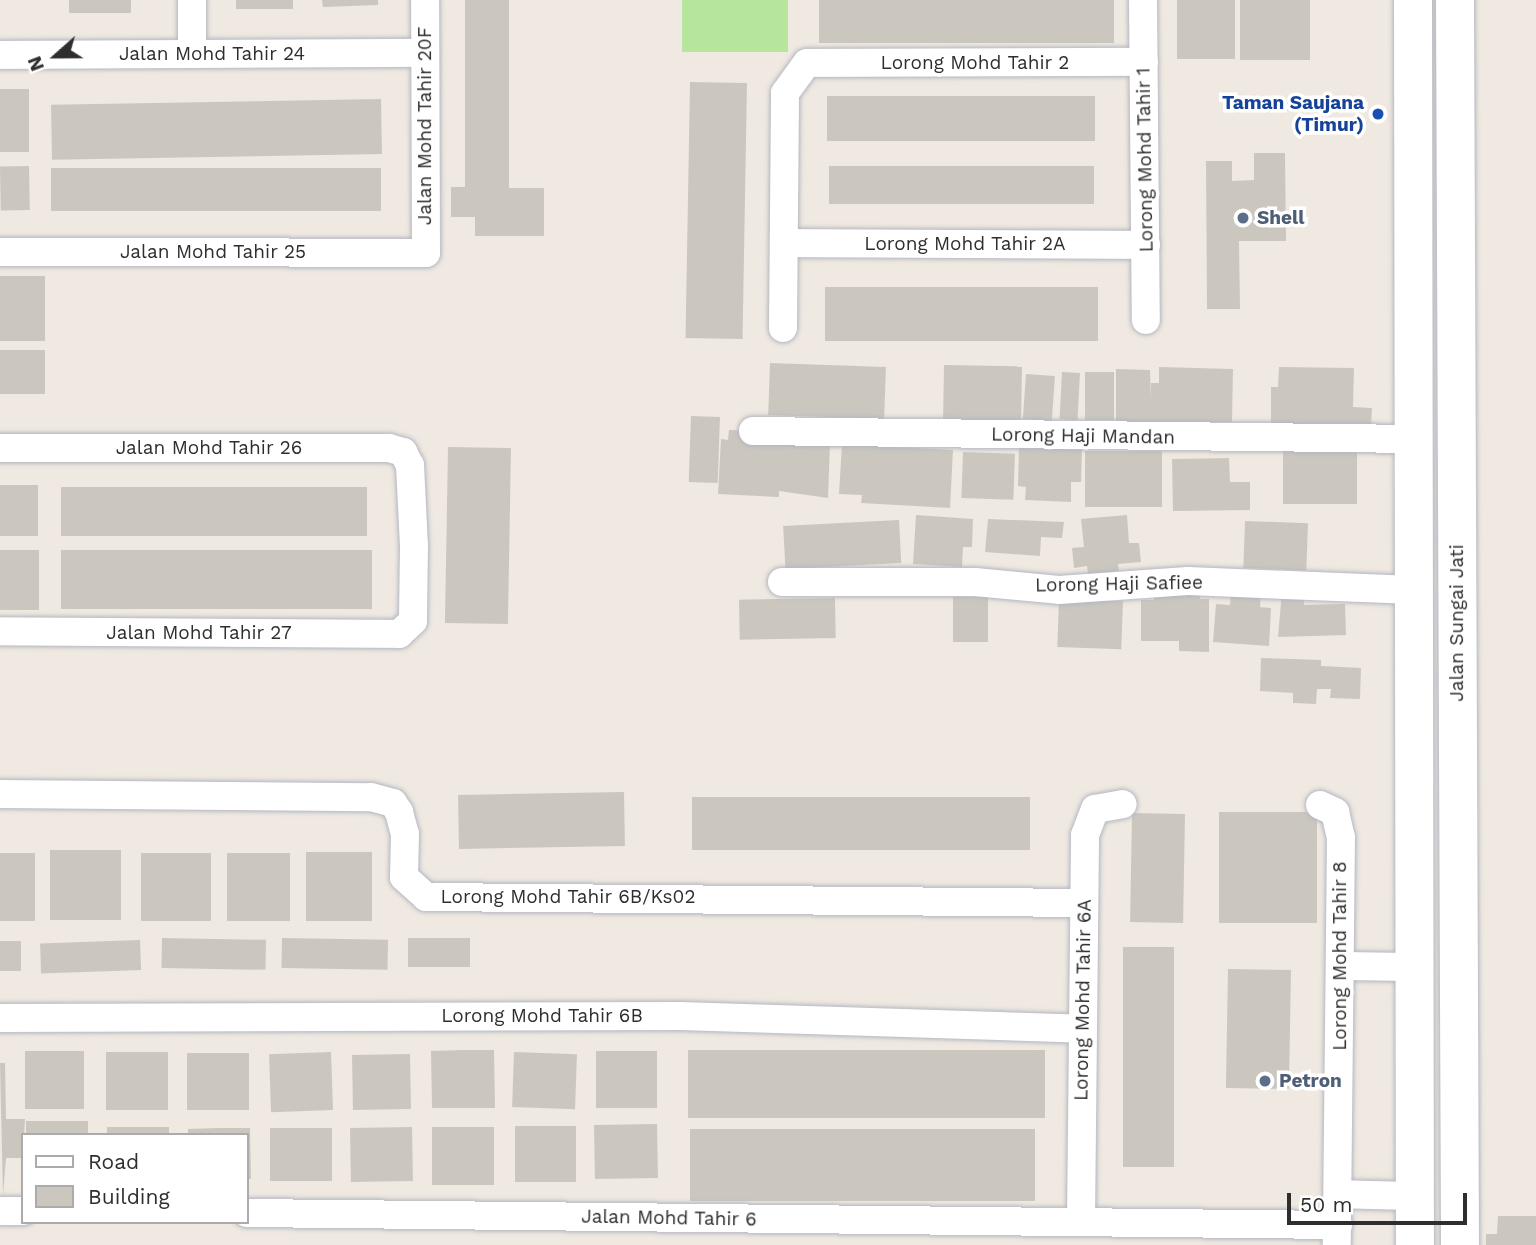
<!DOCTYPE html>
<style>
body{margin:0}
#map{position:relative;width:1536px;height:1245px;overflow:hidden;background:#efe9e1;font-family:"Work Sans",sans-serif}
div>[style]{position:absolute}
.green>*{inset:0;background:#b6e59e;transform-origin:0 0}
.building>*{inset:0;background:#cbc7bf;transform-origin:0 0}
.roads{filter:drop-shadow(0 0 2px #b4b7c1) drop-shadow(0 0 2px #b4b7c1)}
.minor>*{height:28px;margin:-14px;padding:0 14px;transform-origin:14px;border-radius:14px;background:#fff}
.secondary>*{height:38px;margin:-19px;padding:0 19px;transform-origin:19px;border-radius:19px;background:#fff}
.dots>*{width:19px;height:19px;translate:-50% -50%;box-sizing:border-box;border:4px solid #fff;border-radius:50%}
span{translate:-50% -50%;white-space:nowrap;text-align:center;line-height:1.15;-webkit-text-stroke:7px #fff;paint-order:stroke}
.street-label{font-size:19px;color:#2e2e2e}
.transit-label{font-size:19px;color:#164399;font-weight:700}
.right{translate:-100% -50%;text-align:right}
.service-label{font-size:19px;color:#4e5e75;font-weight:700}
.left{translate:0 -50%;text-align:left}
.legend{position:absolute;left:21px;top:1133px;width:228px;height:91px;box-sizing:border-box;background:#fff;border:2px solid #ababab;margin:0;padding:9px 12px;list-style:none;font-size:21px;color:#2e2e2e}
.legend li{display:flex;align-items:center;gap:14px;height:35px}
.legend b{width:35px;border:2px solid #ababab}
.north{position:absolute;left:21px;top:21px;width:70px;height:70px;-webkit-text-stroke:5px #fff;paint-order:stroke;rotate:249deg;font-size:19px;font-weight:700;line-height:28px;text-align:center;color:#2e2e2e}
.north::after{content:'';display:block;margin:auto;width:24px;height:32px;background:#2e2e2e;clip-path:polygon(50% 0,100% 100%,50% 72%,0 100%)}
.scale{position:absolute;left:1287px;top:1193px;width:180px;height:32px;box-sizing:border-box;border:4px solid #2e2e2e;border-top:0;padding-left:9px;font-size:21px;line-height:24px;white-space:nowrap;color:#2e2e2e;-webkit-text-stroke:5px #fff;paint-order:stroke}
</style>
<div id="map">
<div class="green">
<i style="left:682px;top:0;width:106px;height:52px"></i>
</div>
<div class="building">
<i style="left:69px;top:0;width:62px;height:13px"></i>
<i style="left:236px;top:0;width:57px;height:9px"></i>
<i style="clip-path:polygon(322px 0,378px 0,378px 5px,323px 7px)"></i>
<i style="clip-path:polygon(465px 0,509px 0,509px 188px,544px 188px,544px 236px,475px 236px,475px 217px,451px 217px,451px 187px,465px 187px)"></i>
<i style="left:819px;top:0;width:295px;height:43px"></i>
<i style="left:1177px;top:0;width:58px;height:59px"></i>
<i style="left:1240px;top:0;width:70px;height:60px"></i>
<i style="left:690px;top:82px;width:57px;height:256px;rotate:1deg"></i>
<i style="left:0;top:89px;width:29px;height:63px"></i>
<i style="left:827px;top:96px;width:268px;height:45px"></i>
<i style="left:381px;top:99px;width:55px;height:330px;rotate:89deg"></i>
<i style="clip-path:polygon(1254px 153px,1285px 153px,1286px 241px,1239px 241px,1240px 309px,1207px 309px,1206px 161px,1232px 161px,1232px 181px,1254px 180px)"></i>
<i style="left:29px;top:166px;width:44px;height:29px;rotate:89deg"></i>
<i style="left:829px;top:166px;width:265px;height:38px"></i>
<i style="left:51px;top:168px;width:330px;height:43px"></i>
<i style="left:0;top:276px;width:45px;height:65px"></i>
<i style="left:825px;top:287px;width:273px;height:54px"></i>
<i style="left:0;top:350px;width:45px;height:44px"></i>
<i style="left:770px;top:363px;width:116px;height:52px;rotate:2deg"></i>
<i style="left:944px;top:365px;width:78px;height:58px;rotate:1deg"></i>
<i style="clip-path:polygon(1159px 367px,1233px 369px,1232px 422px,1116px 422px,1116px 369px,1150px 370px,1151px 400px,1151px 383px,1159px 383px)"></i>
<i style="clip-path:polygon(1279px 367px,1354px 368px,1353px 407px,1372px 408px,1371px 426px,1271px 424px,1271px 387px,1278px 387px)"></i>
<i style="left:1062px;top:372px;width:18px;height:47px;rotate:3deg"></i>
<i style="left:1085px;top:372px;width:29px;height:48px"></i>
<i style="left:1026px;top:374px;width:29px;height:45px;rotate:4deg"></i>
<i style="left:691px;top:416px;width:29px;height:66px;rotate:2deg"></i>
<i style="clip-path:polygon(729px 430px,781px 432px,830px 444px,828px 498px,779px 491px,779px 497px,718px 494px,721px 439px,728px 440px)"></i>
<i style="clip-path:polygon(842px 444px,953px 450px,950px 508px,861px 503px,862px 495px,839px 494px)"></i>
<i style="left:1283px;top:445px;width:74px;height:59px"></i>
<i style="left:448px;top:447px;width:63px;height:176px;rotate:1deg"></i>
<i style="clip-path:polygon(1019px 447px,1082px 450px,1081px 482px,1071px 482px,1071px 502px,1025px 500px,1026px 487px,1018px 486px)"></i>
<i style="left:1085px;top:451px;width:77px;height:56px"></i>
<i style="left:963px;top:452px;width:52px;height:46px;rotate:2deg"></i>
<i style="clip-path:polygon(1229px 458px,1230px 482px,1250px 482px,1250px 510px,1173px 511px,1172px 459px)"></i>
<i style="left:0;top:485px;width:38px;height:51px"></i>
<i style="left:61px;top:487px;width:306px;height:49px"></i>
<i style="clip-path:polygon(916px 515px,973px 519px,972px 547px,963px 547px,962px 567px,913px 564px)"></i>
<i style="clip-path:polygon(1127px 515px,1129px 543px,1139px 543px,1141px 562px,1118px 564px,1119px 571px,1088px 574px,1087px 566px,1074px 568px,1072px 548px,1084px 547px,1081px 519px)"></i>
<i style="clip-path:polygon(988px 519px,1064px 522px,1062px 538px,1041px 537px,1040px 556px,985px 552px)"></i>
<i style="left:899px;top:520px;width:43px;height:116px;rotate:87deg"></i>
<i style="left:1245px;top:521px;width:63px;height:47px;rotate:2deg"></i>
<i style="left:0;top:550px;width:39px;height:60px"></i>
<i style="left:61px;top:550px;width:311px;height:59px"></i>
<i style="clip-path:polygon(1154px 587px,1200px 588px,1200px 599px,1209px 599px,1209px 652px,1179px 651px,1179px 641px,1141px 641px,1141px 600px,1154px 600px)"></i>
<i style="clip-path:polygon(1304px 590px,1304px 605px,1345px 604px,1346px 635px,1278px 637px,1282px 591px)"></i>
<i style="clip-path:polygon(1231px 592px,1261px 594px,1260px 607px,1271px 608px,1269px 646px,1213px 642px,1216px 604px,1230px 605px)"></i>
<i style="left:953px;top:597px;width:35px;height:45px"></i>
<i style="left:835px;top:598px;width:40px;height:96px;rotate:89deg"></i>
<i style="left:1059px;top:599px;width:64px;height:48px;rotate:2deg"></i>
<i style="clip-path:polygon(1261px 658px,1321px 660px,1321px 666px,1361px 668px,1360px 699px,1330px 698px,1331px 689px,1317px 689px,1316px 704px,1293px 703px,1293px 693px,1260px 691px)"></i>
<i style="left:624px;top:792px;width:54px;height:166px;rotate:89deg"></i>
<i style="left:692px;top:797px;width:338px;height:53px"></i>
<i style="left:1219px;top:812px;width:98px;height:111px"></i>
<i style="left:1132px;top:813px;width:53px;height:109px;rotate:1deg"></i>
<i style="left:50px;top:850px;width:71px;height:70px"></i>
<i style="left:306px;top:852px;width:66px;height:69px"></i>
<i style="left:0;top:853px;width:35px;height:68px"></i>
<i style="left:141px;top:853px;width:70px;height:68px"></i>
<i style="left:227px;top:853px;width:63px;height:68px"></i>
<i style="left:162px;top:938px;width:104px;height:30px;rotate:1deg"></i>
<i style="left:282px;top:938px;width:106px;height:30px;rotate:1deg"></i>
<i style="left:408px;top:938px;width:62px;height:29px"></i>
<i style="left:140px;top:940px;width:30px;height:100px;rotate:88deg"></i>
<i style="left:0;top:941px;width:21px;height:30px"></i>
<i style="left:1123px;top:947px;width:51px;height:220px"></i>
<i style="left:1228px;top:969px;width:63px;height:119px;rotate:1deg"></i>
<i style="clip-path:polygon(463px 1050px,494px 1050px,495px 1108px,432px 1108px,431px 1051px)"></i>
<i style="left:688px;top:1050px;width:357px;height:68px"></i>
<i style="left:84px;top:1051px;width:58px;height:59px;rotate:90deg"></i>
<i style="left:596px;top:1051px;width:61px;height:57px"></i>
<i style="left:106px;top:1052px;width:62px;height:58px"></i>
<i style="left:331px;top:1052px;width:58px;height:62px;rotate:88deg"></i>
<i style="left:514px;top:1052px;width:63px;height:55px;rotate:2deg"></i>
<i style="left:187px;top:1053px;width:62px;height:57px"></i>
<i style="left:410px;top:1054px;width:55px;height:58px;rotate:89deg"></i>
<i style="clip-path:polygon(0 1063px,5px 1063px,6px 1119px,25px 1119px,23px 1158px,6px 1158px,3px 1196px)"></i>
<i style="left:26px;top:1121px;width:62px;height:14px"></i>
<i style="left:657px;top:1124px;width:54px;height:63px;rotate:89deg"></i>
<i style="left:515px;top:1126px;width:61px;height:56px"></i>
<i style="left:107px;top:1127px;width:62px;height:8px"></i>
<i style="left:412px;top:1127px;width:54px;height:62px;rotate:89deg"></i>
<i style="left:432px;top:1127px;width:62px;height:58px"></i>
<i style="clip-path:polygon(219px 1128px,250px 1128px,251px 1179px,247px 1179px,247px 1135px,188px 1135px,188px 1129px)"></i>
<i style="left:270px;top:1128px;width:62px;height:53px"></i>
<i style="left:690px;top:1129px;width:345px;height:72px"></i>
<i style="clip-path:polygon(1498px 1216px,1536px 1216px,1536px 1245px,1486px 1245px,1486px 1234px,1497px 1234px)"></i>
</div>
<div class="roads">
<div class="minor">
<i style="left:192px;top:0;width:54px;rotate:90deg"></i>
<i style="left:1143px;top:0;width:320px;rotate:89.5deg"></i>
<i style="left:0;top:55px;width:425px;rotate:-0.3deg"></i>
<i style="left:785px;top:243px;width:361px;rotate:0.3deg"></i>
<i style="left:0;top:252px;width:426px;rotate:0.1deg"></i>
<i style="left:426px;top:253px;width:253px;rotate:-90.2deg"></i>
<i style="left:783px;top:328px;width:235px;rotate:-89.5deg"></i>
<i style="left:785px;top:93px;width:37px;rotate:-54deg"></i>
<i style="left:807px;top:63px;width:337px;rotate:-0.2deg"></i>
<i style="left:753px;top:431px;width:661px;rotate:0.69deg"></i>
<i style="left:0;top:448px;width:389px"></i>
<i style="left:389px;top:448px;width:15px;rotate:16deg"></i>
<i style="left:403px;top:452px;width:15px;rotate:62deg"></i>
<i style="left:410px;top:465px;width:81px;rotate:87.2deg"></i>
<i style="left:414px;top:546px;width:75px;rotate:90.8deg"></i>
<i style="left:413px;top:621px;width:19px;rotate:137deg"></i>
<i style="left:399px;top:634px;width:399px;rotate:-179.6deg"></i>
<i style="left:782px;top:582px;width:193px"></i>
<i style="left:975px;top:582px;width:84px;rotate:5.4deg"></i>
<i style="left:1059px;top:590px;width:129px;rotate:-4deg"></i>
<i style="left:1188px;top:581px;width:226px;rotate:2.3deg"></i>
<i style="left:0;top:794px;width:371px;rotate:0.5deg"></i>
<i style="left:371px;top:797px;width:23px;rotate:15deg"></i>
<i style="left:393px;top:803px;width:11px;rotate:56deg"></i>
<i style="left:399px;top:812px;width:23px;rotate:75deg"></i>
<i style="left:405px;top:834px;width:43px;rotate:91.3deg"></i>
<i style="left:404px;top:877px;width:30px;rotate:42deg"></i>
<i style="left:426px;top:897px;width:658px;rotate:0.52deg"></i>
<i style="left:1320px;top:805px;width:17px;rotate:25deg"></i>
<i style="left:1335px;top:812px;width:26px;rotate:77deg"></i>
<i style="left:1341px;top:837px;width:408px;rotate:90.6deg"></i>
<i style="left:1340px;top:966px;width:74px;rotate:0.8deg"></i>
<i style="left:0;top:1018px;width:680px;rotate:-0.17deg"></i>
<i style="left:680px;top:1016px;width:403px;rotate:1.8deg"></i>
<i style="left:1338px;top:1194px;width:77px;rotate:1.5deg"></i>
<i style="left:0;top:1211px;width:23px"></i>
<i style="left:247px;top:1213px;width:1091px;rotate:0.63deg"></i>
<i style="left:1081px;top:1222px;width:387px;rotate:-89.4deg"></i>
<i style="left:1085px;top:835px;width:28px;rotate:-69deg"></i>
<i style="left:1095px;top:809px;width:28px;rotate:-10deg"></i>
</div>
<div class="secondary">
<i style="left:1413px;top:0;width:1245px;rotate:89.91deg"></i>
<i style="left:1455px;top:0;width:1245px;rotate:89.77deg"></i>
</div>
</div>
<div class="dots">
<i style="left:1378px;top:114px;background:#1a4fb4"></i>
<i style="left:1243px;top:218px;background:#5c6f8a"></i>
<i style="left:1265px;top:1081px;background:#5c6f8a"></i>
</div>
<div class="street-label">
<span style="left:212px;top:54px">Jalan Mohd Tahir 24</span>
<span style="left:975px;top:63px">Lorong Mohd Tahir 2</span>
<span style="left:425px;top:126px;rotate:-90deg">Jalan Mohd Tahir 20F</span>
<span style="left:1145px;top:160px;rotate:-91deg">Lorong Mohd Tahir 1</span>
<span style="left:965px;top:244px">Lorong Mohd Tahir 2A</span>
<span style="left:213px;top:252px">Jalan Mohd Tahir 25</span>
<span style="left:1083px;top:436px;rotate:1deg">Lorong Haji Mandan</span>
<span style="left:209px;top:448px">Jalan Mohd Tahir 26</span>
<span style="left:1119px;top:584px;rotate:-1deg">Lorong Haji Safiee</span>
<span style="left:1457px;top:623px;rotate:-90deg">Jalan Sungai Jati</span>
<span style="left:199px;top:633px">Jalan Mohd Tahir 27</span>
<span style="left:568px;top:897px">Lorong Mohd Tahir 6B/Ks02</span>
<span style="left:1340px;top:956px;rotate:-90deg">Lorong Mohd Tahir 8</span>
<span style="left:1083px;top:1000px;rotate:-89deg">Lorong Mohd Tahir 6A</span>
<span style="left:542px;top:1016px">Lorong Mohd Tahir 6B</span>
<span style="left:669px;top:1218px;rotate:1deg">Jalan Mohd Tahir 6</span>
</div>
<div class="transit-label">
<span class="right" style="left:1364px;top:114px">Taman Saujana<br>(Timur)</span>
</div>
<div class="service-label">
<span class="left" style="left:1257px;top:218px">Shell</span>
<span class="left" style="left:1279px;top:1081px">Petron</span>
</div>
<ul class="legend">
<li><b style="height:9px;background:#fff"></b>Road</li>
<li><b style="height:19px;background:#cbc7bf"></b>Building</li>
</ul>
<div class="north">N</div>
<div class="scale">50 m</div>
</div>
